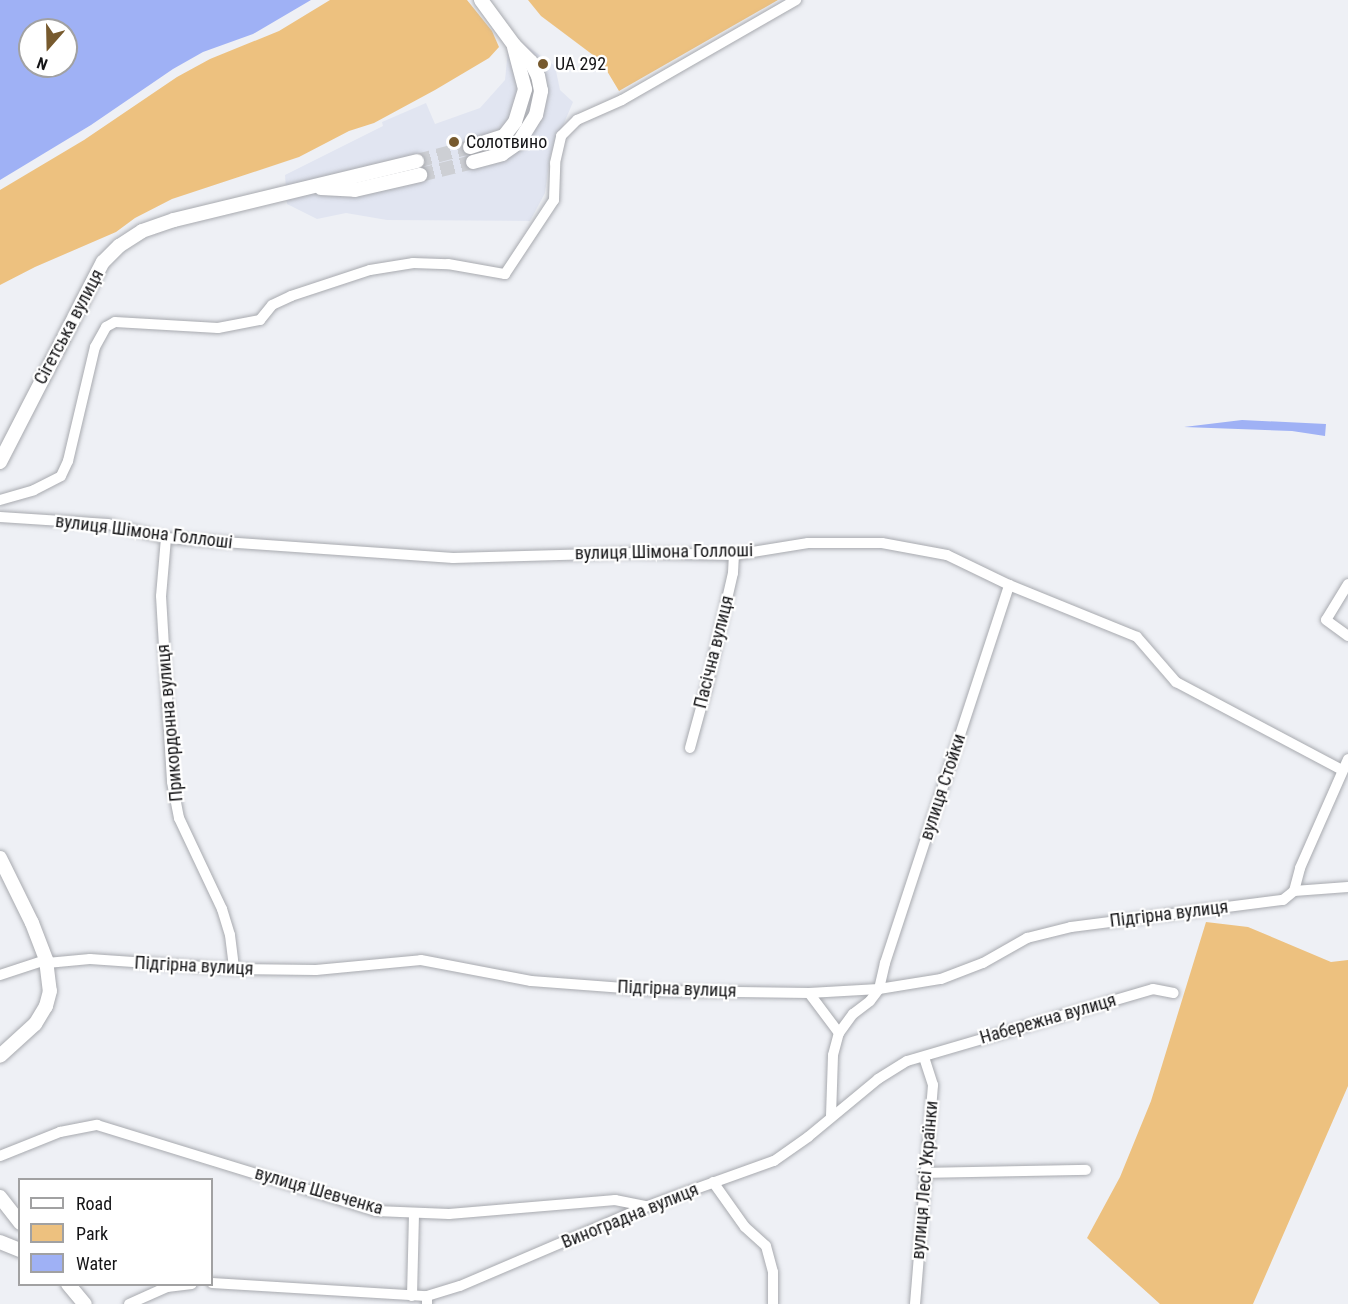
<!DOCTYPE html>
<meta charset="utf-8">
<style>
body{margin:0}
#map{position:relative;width:1348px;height:1304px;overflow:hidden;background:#eef0f5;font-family:"Roboto Condensed",sans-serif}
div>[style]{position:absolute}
.built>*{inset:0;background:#e1e5f1}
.green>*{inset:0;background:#edc17f}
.water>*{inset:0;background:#9fb1f5}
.tertiary-tunnel>*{height:14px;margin-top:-7px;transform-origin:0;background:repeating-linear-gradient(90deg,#cdcfd4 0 14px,transparent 0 21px)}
.roads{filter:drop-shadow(0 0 2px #a8aaaf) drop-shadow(0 0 2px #a8aaaf)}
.minor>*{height:10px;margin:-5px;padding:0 5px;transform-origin:5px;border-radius:5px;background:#fff}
.tertiary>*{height:14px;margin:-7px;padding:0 7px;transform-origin:7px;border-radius:7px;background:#fff}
.dots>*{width:16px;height:16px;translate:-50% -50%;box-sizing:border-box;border:3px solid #fff;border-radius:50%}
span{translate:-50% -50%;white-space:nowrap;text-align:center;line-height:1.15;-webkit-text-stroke:4.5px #fff;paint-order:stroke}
.poi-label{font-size:18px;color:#141416}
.left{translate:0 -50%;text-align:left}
.street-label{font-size:18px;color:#141416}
.legend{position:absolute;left:18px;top:1178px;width:195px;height:108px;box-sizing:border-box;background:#fff;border:2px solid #a1a1a2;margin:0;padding:8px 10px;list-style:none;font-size:18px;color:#141416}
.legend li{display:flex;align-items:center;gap:12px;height:30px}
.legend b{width:30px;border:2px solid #a1a1a2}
.north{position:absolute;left:18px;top:18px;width:60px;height:60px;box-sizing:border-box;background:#fff;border:2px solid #a1a1a2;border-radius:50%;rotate:200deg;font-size:16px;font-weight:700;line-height:24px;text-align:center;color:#141416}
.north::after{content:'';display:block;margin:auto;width:21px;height:27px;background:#775a2e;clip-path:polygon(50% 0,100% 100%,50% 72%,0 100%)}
</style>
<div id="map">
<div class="built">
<i style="clip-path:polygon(520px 41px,555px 66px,560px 90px,573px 102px,550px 156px,545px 193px,530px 221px,387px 220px,346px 213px,317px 219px,287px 204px,285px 175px,383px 126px,382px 122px,426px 103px,435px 124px,480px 108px,505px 80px,508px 50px)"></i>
</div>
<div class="green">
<i style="clip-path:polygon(330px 0,467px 0,492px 31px,499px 47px,489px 58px,435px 90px,374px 123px,349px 131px,299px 157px,172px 199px,135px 218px,116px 232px,35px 267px,0 285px,0 190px,84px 140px,177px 77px,210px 59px,279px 31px)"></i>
<i style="clip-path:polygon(528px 0,778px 0,619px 91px,601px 61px,541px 16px)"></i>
<i style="clip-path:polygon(1206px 922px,1248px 927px,1331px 962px,1348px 960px,1348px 1086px,1253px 1304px,1160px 1304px,1087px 1238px,1120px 1177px,1151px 1101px)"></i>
</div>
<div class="water">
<i style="clip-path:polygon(evenodd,0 0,311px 0,253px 34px,203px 52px,173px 69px,91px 125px,0 180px,0 0,30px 30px,66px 30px,66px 66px,30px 66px,30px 30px)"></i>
<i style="clip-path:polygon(1242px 420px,1326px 424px,1325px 436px,1292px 431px,1184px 427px)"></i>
</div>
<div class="tertiary-tunnel">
<i style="left:417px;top:161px;width:55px;rotate:-14.8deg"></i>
<i style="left:420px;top:175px;width:55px;rotate:-13.8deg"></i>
</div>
<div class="roads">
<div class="minor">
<i style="left:0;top:500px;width:35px;rotate:-16deg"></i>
<i style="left:34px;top:490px;width:30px;rotate:-27deg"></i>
<i style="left:61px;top:476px;width:17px;rotate:-65deg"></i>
<i style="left:68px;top:461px;width:117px;rotate:-76.7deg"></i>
<i style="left:95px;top:347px;width:23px;rotate:-61deg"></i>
<i style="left:106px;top:327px;width:10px;rotate:-29deg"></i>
<i style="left:115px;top:322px;width:103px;rotate:3.3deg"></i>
<i style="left:218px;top:328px;width:43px;rotate:-10.8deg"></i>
<i style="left:260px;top:320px;width:19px;rotate:-51deg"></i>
<i style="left:272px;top:305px;width:21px;rotate:-25deg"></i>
<i style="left:291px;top:296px;width:83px;rotate:-18.2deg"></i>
<i style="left:370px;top:270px;width:44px;rotate:-9.2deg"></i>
<i style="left:413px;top:263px;width:35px;rotate:2deg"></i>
<i style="left:448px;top:264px;width:58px;rotate:10deg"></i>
<i style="left:505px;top:274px;width:89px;rotate:-56.5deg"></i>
<i style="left:554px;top:200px;width:37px;rotate:-88deg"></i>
<i style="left:555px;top:163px;width:28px;rotate:-77deg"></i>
<i style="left:561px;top:136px;width:23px;rotate:-45deg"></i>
<i style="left:577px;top:120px;width:49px;rotate:-24deg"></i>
<i style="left:622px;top:100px;width:201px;rotate:-29.9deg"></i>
<i style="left:0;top:517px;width:108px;rotate:3.7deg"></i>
<i style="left:108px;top:524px;width:60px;rotate:13.6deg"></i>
<i style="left:166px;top:538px;width:288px;rotate:4deg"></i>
<i style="left:453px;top:558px;width:182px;rotate:-1.6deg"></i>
<i style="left:635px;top:553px;width:99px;rotate:1.2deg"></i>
<i style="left:734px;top:555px;width:75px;rotate:-9.2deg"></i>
<i style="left:808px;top:543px;width:74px"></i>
<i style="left:882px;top:543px;width:66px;rotate:10.5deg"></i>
<i style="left:947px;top:555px;width:69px;rotate:25.8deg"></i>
<i style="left:1009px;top:585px;width:138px;rotate:22.1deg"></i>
<i style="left:1137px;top:637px;width:60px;rotate:49.1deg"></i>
<i style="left:1176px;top:682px;width:188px;rotate:27.9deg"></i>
<i style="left:166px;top:538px;width:58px;rotate:94.9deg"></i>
<i style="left:161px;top:596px;width:186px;rotate:86.6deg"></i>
<i style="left:172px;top:782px;width:37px;rotate:79deg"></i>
<i style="left:179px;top:818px;width:101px;rotate:64.7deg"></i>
<i style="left:222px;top:909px;width:27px;rotate:73deg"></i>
<i style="left:230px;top:935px;width:34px;rotate:83deg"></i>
<i style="left:1348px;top:584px;width:42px;rotate:121.4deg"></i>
<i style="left:1326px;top:620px;width:27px;rotate:36deg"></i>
<i style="left:690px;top:748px;width:68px;rotate:-74.7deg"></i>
<i style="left:708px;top:682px;width:112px;rotate:-77.1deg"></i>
<i style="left:733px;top:573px;width:18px;rotate:-87deg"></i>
<i style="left:1294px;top:891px;width:24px;rotate:-75deg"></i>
<i style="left:1300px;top:868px;width:119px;rotate:-66.2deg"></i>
<i style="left:1294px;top:891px;width:54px;rotate:-4.2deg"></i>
<i style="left:47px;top:963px;width:43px;rotate:-5.3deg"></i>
<i style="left:90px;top:959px;width:144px;rotate:4deg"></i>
<i style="left:234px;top:969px;width:82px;rotate:0.7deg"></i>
<i style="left:316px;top:970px;width:105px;rotate:-5.4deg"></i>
<i style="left:421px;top:960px;width:112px;rotate:10.8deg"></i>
<i style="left:531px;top:981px;width:133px;rotate:4.3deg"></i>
<i style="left:664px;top:991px;width:145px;rotate:0.8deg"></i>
<i style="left:809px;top:993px;width:70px;rotate:-3.3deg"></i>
<i style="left:879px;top:989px;width:63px;rotate:-9.2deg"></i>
<i style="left:941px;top:979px;width:45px;rotate:-20.9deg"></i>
<i style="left:983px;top:963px;width:51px;rotate:-29.6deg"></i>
<i style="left:1027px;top:938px;width:45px;rotate:-14deg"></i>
<i style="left:1071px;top:927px;width:214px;rotate:-7.3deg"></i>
<i style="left:1283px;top:900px;width:14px;rotate:-39deg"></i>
<i style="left:0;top:975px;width:48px;rotate:-18.1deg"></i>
<i style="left:809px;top:993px;width:50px;rotate:53.1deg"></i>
<i style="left:831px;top:1116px;width:61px;rotate:-88.1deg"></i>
<i style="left:833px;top:1055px;width:23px;rotate:-75deg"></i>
<i style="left:839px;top:1033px;width:24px;rotate:-54deg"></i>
<i style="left:853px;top:1014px;width:21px;rotate:-37deg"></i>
<i style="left:870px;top:1001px;width:15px;rotate:-53deg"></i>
<i style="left:879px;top:989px;width:27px;rotate:-77deg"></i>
<i style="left:885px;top:963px;width:398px;rotate:-71.8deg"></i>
<i style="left:0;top:1156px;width:65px;rotate:-21.8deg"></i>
<i style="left:60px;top:1132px;width:38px;rotate:-11deg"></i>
<i style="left:97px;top:1125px;width:292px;rotate:17.1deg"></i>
<i style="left:376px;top:1211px;width:73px;rotate:2.4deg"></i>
<i style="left:449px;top:1214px;width:167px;rotate:-4.8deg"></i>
<i style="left:615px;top:1200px;width:33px;rotate:11deg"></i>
<i style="left:924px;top:1173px;width:162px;rotate:-1.1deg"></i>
<i style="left:713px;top:1182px;width:55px;rotate:54.6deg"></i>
<i style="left:745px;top:1227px;width:28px;rotate:42deg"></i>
<i style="left:766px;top:1246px;width:27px;rotate:75deg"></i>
<i style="left:773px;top:1272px;width:32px;rotate:90deg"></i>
<i style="left:212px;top:1283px;width:215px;rotate:3.5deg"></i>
<i style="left:412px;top:1296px;width:82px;rotate:-88.6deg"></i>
<i style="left:129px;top:1304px;width:42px;rotate:-24.1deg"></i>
<i style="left:167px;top:1287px;width:25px;rotate:-7deg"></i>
<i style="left:427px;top:1304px;width:8px;rotate:-90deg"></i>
<i style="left:427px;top:1296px;width:34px;rotate:-17deg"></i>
<i style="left:460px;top:1286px;width:204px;rotate:-23.1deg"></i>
<i style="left:648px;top:1206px;width:134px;rotate:-19.7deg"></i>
<i style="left:774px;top:1161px;width:42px;rotate:-35.2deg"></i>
<i style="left:808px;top:1137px;width:91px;rotate:-39.6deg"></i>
<i style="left:878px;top:1079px;width:34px;rotate:-32deg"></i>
<i style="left:907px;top:1061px;width:256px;rotate:-16.3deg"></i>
<i style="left:1153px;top:989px;width:21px;rotate:11deg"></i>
<i style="left:915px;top:1304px;width:220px;rotate:-85.3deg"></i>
<i style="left:933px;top:1085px;width:29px;rotate:-108deg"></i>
</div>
<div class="tertiary">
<i style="left:470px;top:147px;width:36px;rotate:-18deg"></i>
<i style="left:504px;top:136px;width:18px;rotate:-52deg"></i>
<i style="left:515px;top:122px;width:34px;rotate:-73deg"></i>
<i style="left:525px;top:89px;width:43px;rotate:-104.7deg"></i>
<i style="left:473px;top:162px;width:30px;rotate:-15deg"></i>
<i style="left:502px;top:154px;width:21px;rotate:-35deg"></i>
<i style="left:519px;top:142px;width:32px;rotate:-58deg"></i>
<i style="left:536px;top:115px;width:25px;rotate:-78deg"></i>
<i style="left:541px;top:91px;width:15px;rotate:-101deg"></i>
<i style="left:538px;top:76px;width:16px;rotate:-117deg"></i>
<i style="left:531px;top:62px;width:24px;rotate:-135deg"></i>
<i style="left:514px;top:45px;width:56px;rotate:-126.3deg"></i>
<i style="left:321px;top:188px;width:34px;rotate:3deg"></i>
<i style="left:355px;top:190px;width:67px;rotate:-13deg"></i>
<i style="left:0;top:462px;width:225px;rotate:-62.8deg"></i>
<i style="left:103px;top:262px;width:23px;rotate:-45deg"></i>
<i style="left:119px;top:246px;width:27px;rotate:-33deg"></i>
<i style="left:142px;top:231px;width:34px;rotate:-19deg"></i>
<i style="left:174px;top:220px;width:250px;rotate:-13.6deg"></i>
<i style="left:0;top:858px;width:72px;rotate:63.8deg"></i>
<i style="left:32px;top:923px;width:40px;rotate:69deg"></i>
<i style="left:46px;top:960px;width:31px;rotate:83deg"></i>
<i style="left:50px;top:991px;width:16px;rotate:105deg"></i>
<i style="left:46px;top:1006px;width:21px;rotate:121deg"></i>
<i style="left:35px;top:1024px;width:47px;rotate:137.6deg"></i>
<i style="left:0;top:1197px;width:33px;rotate:52deg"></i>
<i style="left:0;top:1242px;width:22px;rotate:22deg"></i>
<i style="left:68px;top:1284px;width:26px;rotate:50deg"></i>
</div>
</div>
<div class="dots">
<i style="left:543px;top:64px;background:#775a2e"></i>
<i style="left:454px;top:142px;background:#775a2e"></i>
</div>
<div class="poi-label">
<span class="left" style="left:555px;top:64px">UA 292</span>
<span class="left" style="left:466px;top:142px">Солотвино</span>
</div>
<div class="street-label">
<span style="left:69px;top:327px;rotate:-62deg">Сігетська вулиця</span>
<span style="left:144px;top:532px;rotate:7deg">вулиця Шімона Голлоші</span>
<span style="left:664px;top:552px;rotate:-1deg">вулиця Шімона Голлоші</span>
<span style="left:714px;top:652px;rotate:-76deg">Пасічна вулиця</span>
<span style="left:170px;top:723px;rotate:-95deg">Прикордонна вулиця</span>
<span style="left:943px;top:787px;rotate:-72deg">вулиця Стойки</span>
<span style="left:1169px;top:914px;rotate:-7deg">Підгірна вулиця</span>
<span style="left:194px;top:966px;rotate:3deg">Підгірна вулиця</span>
<span style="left:677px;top:989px;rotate:2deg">Підгірна вулиця</span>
<span style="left:1048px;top:1019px;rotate:-16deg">Набережна вулиця</span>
<span style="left:925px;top:1180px;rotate:-85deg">вулиця Лесі Українки</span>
<span style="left:319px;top:1191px;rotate:16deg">вулиця Шевченка</span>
<span style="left:630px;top:1216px;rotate:-22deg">Виноградна вулиця</span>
</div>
<ul class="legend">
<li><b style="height:8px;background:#fff"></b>Road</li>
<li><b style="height:16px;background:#edc17f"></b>Park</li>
<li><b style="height:16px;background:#9fb1f5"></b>Water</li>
</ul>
<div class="north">N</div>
</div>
